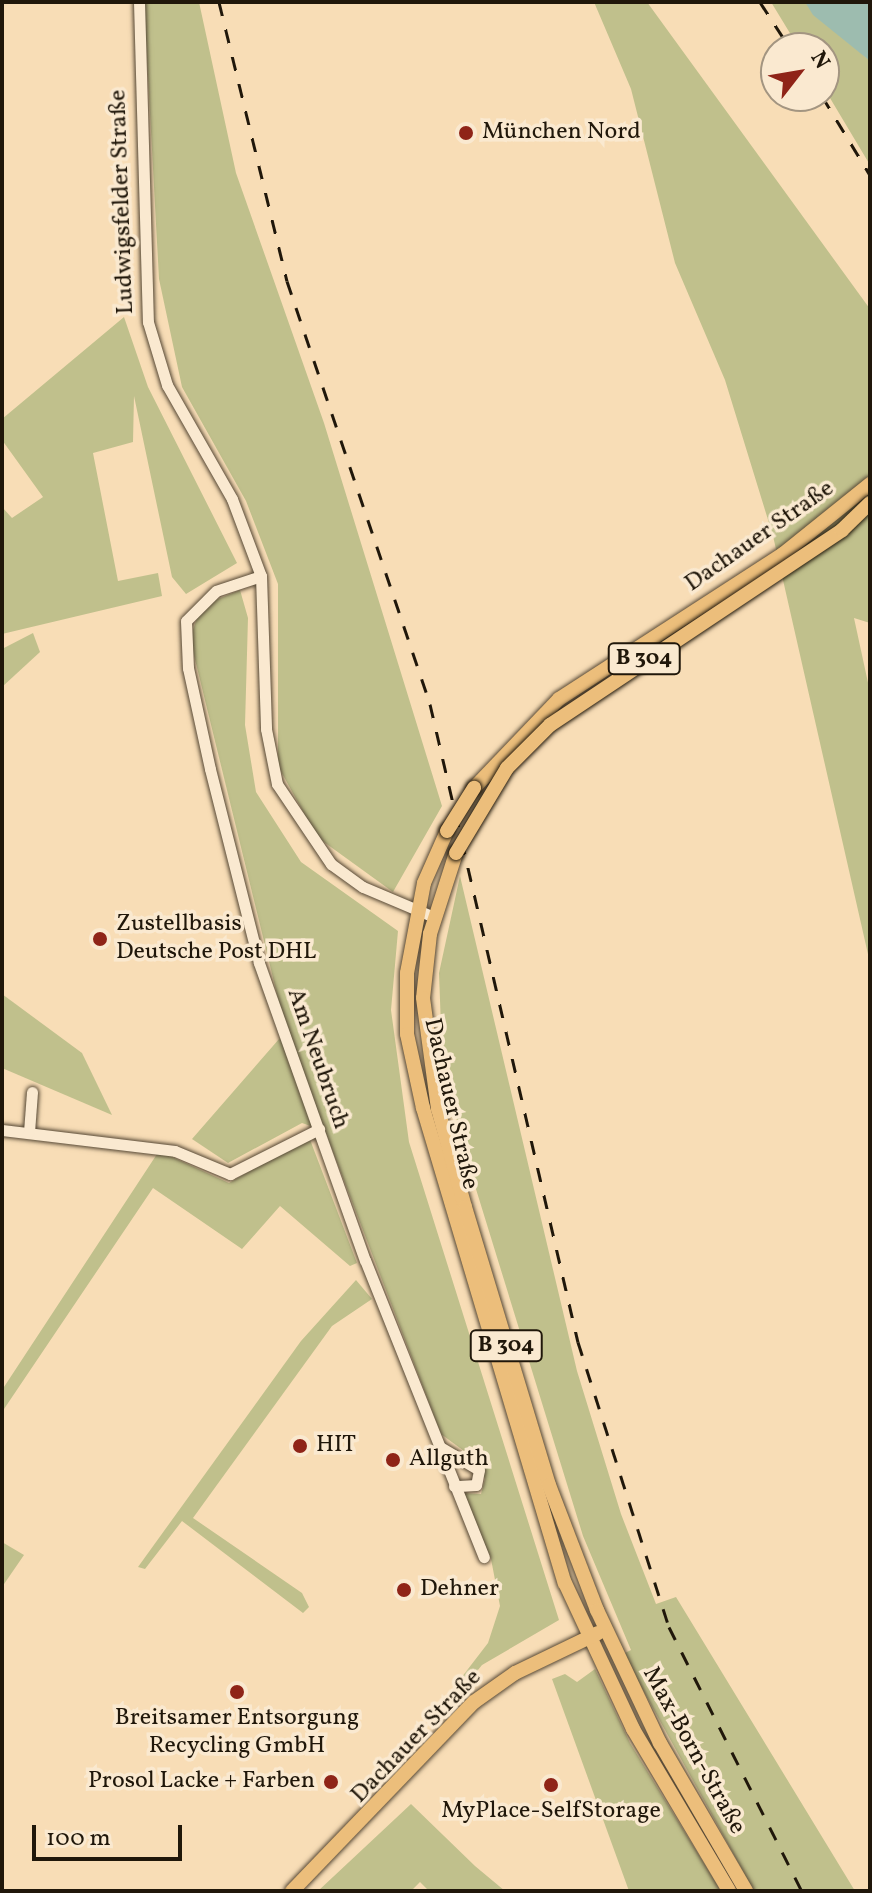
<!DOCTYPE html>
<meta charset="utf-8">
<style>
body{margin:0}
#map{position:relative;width:872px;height:1893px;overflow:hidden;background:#f8ddb6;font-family:Vollkorn,serif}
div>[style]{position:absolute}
.green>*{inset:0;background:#c0c08c}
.water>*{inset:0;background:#9dbcaf}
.roads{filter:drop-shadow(0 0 2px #564835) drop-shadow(0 0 2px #564835)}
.minor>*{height:11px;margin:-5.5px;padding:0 5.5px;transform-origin:5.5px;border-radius:5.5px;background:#fae9d0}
.major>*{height:14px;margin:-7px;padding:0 7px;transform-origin:7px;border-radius:7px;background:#ecbe7b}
.rail>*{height:3px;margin-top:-1.5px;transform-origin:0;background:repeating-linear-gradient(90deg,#20170a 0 14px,transparent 0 28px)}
.bridges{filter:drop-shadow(0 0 2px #20170a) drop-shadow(0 0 2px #20170a)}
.major-bridge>*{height:14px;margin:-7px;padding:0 7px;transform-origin:7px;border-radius:7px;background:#ecbe7b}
.dots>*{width:22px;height:22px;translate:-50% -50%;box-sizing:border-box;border:4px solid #fae9d0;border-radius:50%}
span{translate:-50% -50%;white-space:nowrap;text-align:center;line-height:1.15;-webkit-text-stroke:7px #fae9d0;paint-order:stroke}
.shield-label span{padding:2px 6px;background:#fae9d0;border:2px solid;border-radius:6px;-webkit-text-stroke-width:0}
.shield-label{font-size:22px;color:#20170a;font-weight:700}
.poi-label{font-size:24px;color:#20170a}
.left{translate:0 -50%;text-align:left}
.right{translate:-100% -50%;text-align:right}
.street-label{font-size:24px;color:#20170a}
.frame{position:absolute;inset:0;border:4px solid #20170a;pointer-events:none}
.north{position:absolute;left:760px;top:32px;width:80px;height:80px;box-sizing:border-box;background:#fae9d0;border:2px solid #a39581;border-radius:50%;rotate:59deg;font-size:22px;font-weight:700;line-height:32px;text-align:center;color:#20170a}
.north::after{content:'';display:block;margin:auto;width:28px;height:36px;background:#8f2418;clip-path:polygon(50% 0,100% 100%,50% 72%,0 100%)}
.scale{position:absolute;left:32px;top:1825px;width:150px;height:36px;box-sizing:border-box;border:4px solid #20170a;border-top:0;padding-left:10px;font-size:24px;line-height:28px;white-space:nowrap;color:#20170a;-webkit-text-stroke:6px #fae9d0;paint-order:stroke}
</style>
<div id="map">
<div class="green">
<i style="clip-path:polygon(144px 2px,199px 2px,236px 173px,324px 423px,442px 806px,393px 892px,317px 837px,278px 766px,278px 584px,246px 501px,182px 387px,159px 279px)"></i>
<i style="clip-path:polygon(594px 2px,647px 2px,870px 309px,870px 623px,854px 618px,870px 692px,870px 963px,773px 536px,725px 380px,675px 263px,631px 89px)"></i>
<i style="clip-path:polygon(771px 2px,805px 2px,870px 61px,870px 165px,824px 88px,824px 48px,799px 48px)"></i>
<i style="clip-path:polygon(124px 317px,148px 387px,237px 563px,186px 594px,172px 577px,134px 396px,133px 442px,93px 453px,118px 581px,158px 573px,162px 596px,2px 634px,2px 507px,12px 518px,43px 497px,2px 440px,2px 419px)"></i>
<i style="clip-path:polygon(240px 590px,248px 618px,245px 725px,256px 792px,301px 862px,398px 931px,391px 1010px,409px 1142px,559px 1620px,482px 1665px,465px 1686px,458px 1682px,488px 1643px,500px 1606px,491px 1559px,461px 1493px,481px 1494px,485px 1479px,479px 1462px,441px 1434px,325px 1131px,302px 1123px,228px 1163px,192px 1139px,286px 1031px,190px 639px,201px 606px)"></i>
<i style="clip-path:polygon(33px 633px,40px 652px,2px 687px,2px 649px)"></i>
<i style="clip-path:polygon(460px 876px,577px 1371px,621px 1514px,656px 1604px,676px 1597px,855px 1891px,754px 1891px,623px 1654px,631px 1650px,583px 1536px,463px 1147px,442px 1055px,439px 973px)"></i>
<i style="clip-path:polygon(2px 994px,82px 1053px,112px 1115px,2px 1068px)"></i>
<i style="clip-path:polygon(309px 1137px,357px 1263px,350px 1266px,280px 1206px,242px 1249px,153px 1188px,2px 1412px,2px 1390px,159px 1151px,229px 1183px)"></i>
<i style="clip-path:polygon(356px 1280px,372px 1299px,332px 1326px,193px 1518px,302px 1593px,309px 1607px,303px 1613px,182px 1521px,145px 1569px,138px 1567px,301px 1341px)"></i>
<i style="clip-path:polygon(2px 1542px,24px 1555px,2px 1587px)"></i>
<i style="clip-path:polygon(595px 1669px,630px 1743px,721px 1891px,629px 1891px,552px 1679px,565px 1674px,577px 1682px)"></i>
<i style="clip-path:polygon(411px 1804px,475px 1866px,505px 1891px,429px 1891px,420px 1882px,411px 1891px,318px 1891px)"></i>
</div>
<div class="water">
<i style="clip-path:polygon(805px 2px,870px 2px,870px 61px,813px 15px)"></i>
</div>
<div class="roads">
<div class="minor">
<i style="left:139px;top:2px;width:320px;rotate:88.4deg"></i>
<i style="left:148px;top:322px;width:66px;rotate:73.2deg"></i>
<i style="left:167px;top:385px;width:131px;rotate:60.3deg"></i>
<i style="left:232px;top:499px;width:82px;rotate:69.4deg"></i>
<i style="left:261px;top:576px;width:153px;rotate:88.1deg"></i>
<i style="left:266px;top:729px;width:56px;rotate:78.7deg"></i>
<i style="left:277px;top:784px;width:97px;rotate:56deg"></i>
<i style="left:331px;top:864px;width:39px;rotate:36deg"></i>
<i style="left:363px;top:887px;width:77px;rotate:22.9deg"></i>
<i style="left:261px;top:576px;width:47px;rotate:161.6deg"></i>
<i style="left:216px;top:591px;width:42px;rotate:135deg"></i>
<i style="left:186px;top:621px;width:47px;rotate:87.6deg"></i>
<i style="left:188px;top:668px;width:103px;rotate:77.7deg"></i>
<i style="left:210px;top:769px;width:200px;rotate:75.8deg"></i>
<i style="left:259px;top:963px;width:315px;rotate:70.4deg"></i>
<i style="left:365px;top:1260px;width:320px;rotate:68.2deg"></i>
<i style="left:2px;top:1130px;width:174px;rotate:6.9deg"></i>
<i style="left:175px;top:1151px;width:60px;rotate:22.7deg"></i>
<i style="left:230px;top:1174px;width:100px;rotate:-26.8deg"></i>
<i style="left:29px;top:1132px;width:40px;rotate:-85.7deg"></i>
<i style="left:440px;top:1447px;width:45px;rotate:30.5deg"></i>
<i style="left:479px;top:1470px;width:15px;rotate:101deg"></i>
<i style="left:476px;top:1485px;width:22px;rotate:177deg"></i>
</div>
<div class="major">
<i style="left:474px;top:788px;width:123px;rotate:-46.3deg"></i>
<i style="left:559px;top:699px;width:267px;rotate:-32.9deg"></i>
<i style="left:783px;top:554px;width:112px;rotate:-38.8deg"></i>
<i style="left:447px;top:831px;width:57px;rotate:113.9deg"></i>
<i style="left:424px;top:883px;width:92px;rotate:100.7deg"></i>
<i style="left:407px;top:973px;width:61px;rotate:90deg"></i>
<i style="left:407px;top:1034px;width:76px;rotate:77.8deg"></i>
<i style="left:423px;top:1108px;width:496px;rotate:73.4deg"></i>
<i style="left:565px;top:1583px;width:161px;rotate:65deg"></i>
<i style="left:633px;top:1729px;width:188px;rotate:59.3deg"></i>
<i style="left:456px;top:853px;width:85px;rotate:107.8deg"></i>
<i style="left:430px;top:934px;width:64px;rotate:96.2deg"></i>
<i style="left:423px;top:998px;width:112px;rotate:82.3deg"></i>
<i style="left:438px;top:1109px;width:102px;rotate:74.6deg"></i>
<i style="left:465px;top:1207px;width:290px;rotate:73.2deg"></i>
<i style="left:549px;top:1485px;width:134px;rotate:69deg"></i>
<i style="left:597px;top:1610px;width:147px;rotate:64.7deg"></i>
<i style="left:660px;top:1743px;width:171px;rotate:59.8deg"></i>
<i style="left:292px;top:1891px;width:262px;rotate:-46.1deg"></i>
<i style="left:474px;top:1702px;width:50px;rotate:-35.3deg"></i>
<i style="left:515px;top:1673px;width:92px;rotate:-25.7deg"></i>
</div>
</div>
<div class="rail">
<i style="left:219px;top:2px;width:287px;rotate:76.3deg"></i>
<i style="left:287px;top:281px;width:447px;rotate:71.3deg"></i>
<i style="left:430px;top:704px;width:655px;rotate:76.94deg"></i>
<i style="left:578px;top:1342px;width:299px;rotate:72.3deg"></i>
<i style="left:669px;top:1627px;width:296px;rotate:63.3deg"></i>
<i style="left:760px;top:2px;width:55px;rotate:56.9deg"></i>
<i style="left:822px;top:96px;width:92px;rotate:58.7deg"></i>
</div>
<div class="bridges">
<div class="major-bridge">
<i style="left:447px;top:831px;width:51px;rotate:-57.9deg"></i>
<i style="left:456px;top:853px;width:99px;rotate:-59deg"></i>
<i style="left:507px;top:768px;width:61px;rotate:-45deg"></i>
<i style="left:550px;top:725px;width:351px;rotate:-33.7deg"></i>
<i style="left:842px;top:530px;width:39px;rotate:-44deg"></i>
</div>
</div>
<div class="dots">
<i style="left:466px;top:133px;background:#8f2418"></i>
<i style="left:100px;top:939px;background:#8f2418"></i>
<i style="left:300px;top:1446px;background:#8f2418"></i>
<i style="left:393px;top:1460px;background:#8f2418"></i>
<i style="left:404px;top:1590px;background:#8f2418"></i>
<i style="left:237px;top:1692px;background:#8f2418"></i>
<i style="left:331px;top:1782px;background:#8f2418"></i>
<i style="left:551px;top:1785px;background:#8f2418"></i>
</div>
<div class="shield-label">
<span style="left:644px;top:659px">B 304</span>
<span style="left:506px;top:1346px">B 304</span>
</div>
<div class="poi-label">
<span class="left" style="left:482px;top:133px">München Nord</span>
<span class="left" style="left:116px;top:939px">Zustellbasis<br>Deutsche Post DHL</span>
<span class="left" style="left:316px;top:1446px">HIT</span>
<span class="left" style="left:409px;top:1460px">Allguth</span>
<span class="left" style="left:420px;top:1590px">Dehner</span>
<span style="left:237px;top:1733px">Breitsamer Entsorgung<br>Recycling GmbH</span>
<span class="right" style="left:315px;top:1782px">Prosol Lacke + Farben</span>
<span style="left:551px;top:1812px">MyPlace-SelfStorage</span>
</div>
<div class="street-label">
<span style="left:123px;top:202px;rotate:-92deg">Ludwigsfelder Straße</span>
<span style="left:760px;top:537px;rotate:-35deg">Dachauer Straße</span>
<span style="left:317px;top:1059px;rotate:71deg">Am Neubruch</span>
<span style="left:450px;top:1104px;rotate:77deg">Dachauer Straße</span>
<span style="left:417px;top:1737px;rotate:-46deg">Dachauer Straße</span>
<span style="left:693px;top:1751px;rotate:61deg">Max-Born-Straße</span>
</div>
<div class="frame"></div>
<div class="north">N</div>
<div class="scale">100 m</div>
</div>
